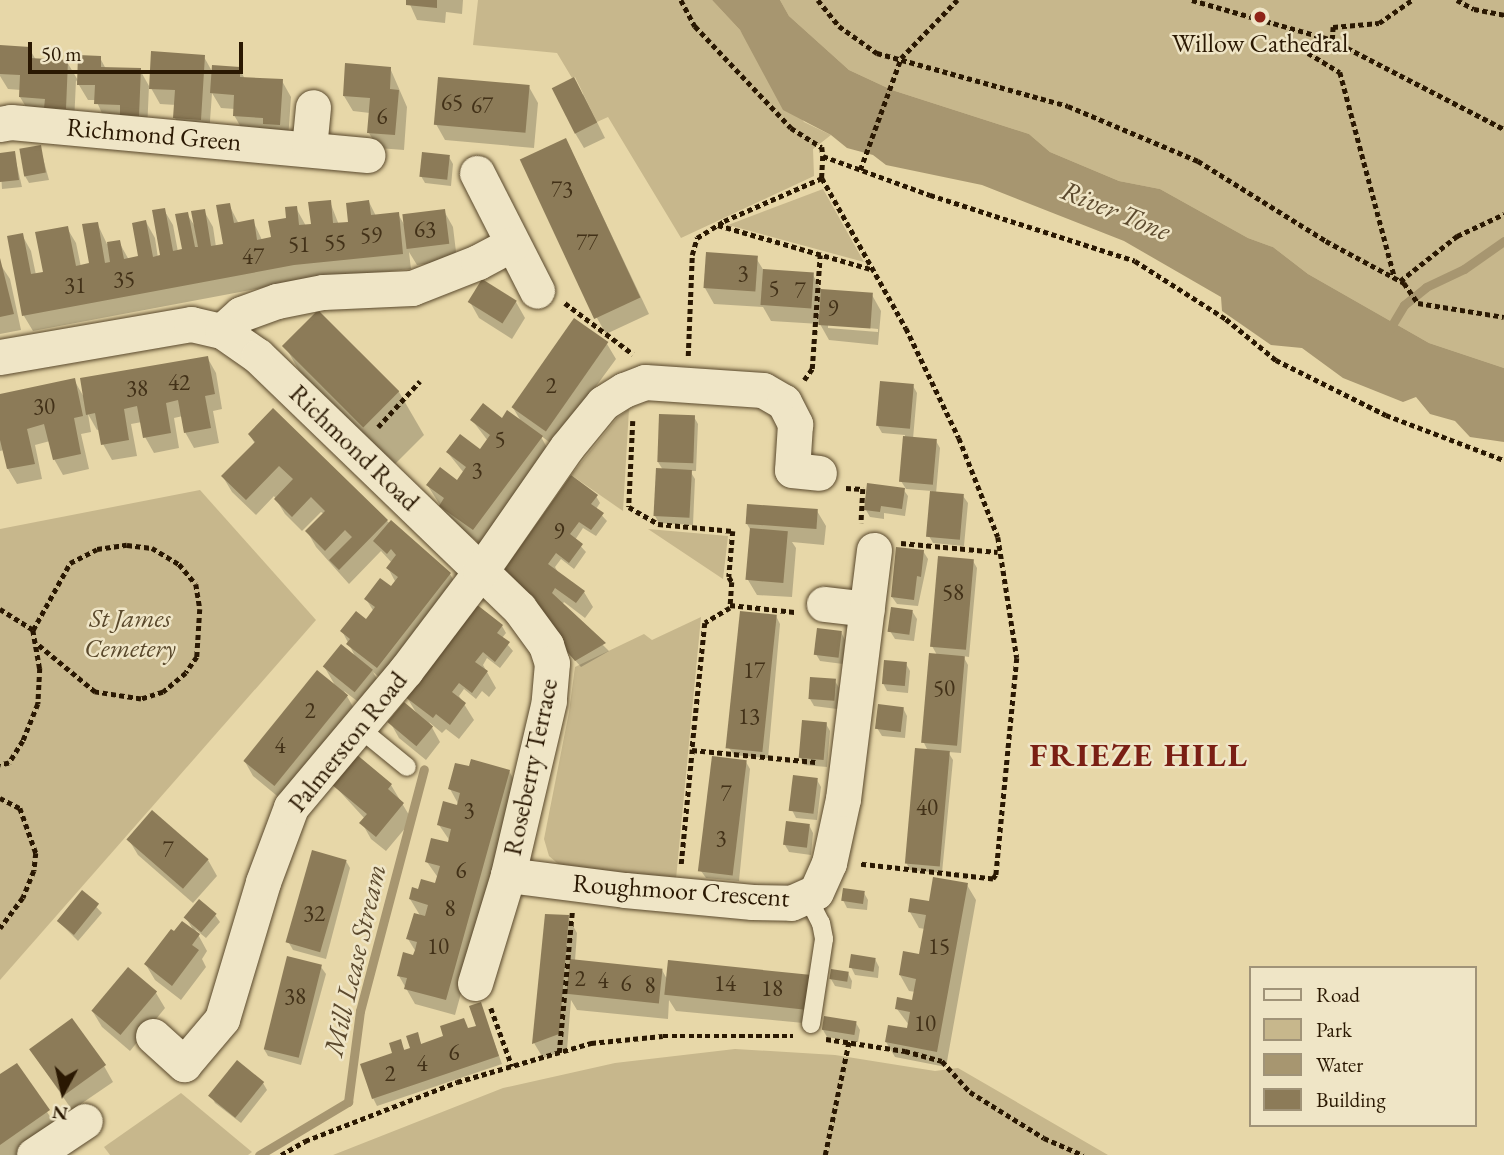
<!DOCTYPE html>
<style>
body{margin:0}
#map{position:relative;width:1504px;height:1155px;overflow:hidden;background:#e7d7a8;font-family:"EB Garamond",serif}
div>[style]{position:absolute}
.green>*{inset:0;background:#c7b78c}
.water>*{inset:0;background:#a79670}
.shadow>*{inset:0;background:#0003}
.stream>*{height:9px;margin:-4.5px;padding:0 4.5px;transform-origin:4.5px;border-radius:4.5px;background:#a79670}
.building>*{inset:0;background:#8c7b58;transform-origin:0 0}
.path>*{height:4.5px;margin-top:-2.25px;transform-origin:0;background:repeating-linear-gradient(90deg,#2a1802 0 5px,transparent 0 8.5px)}
.roads{filter:drop-shadow(0 0 2px #59482c) drop-shadow(0 0 2px #59482c)}
.lane>*{height:18px;margin:-9px;padding:0 9px;transform-origin:9px;border-radius:9px;background:#efe5c6}
.street>*{height:35px;margin:-17.5px;padding:0 17.5px;transform-origin:17.5px;border-radius:17.5px;background:#efe5c6}
.dots>*{width:19px;height:19px;translate:-50% -50%;box-sizing:border-box;border:4px solid #efe5c6;border-radius:50%}
span{translate:-50% -50%;white-space:nowrap;text-align:center;line-height:1.15;-webkit-text-stroke:5px #efe5c6;paint-order:stroke}
.number-label{font-size:23px;color:#423118}
.number-label span{-webkit-text-stroke-width:0}
.poi-label{font-size:26px;color:#2a1802}
.street-label{font-size:26px;color:#2a1802}
.park-label{font-size:26px;color:#59482b;font-style:italic}
.water-label{font-size:28px;color:#5c4a2e;font-style:italic}
.district-label{font-size:33px;color:#7a1f14;font-weight:700;letter-spacing:2px}
.legend{position:absolute;left:1249px;top:966px;width:228px;height:161px;box-sizing:border-box;background:#efe5c6;border:2px solid #a09378;margin:0;padding:9px 12px;list-style:none;font-size:21px;color:#2a1802}
.legend li{display:flex;align-items:center;gap:14px;height:35px}
.legend b{width:35px;border:2px solid #a09378}
.north{position:absolute;left:28px;top:1057px;width:70px;height:70px;-webkit-text-stroke:5px #efe5c6;paint-order:stroke;rotate:188deg;font-size:19px;font-weight:700;line-height:28px;text-align:center;color:#2a1802}
.north::after{content:'';display:block;margin:auto;width:24px;height:32px;background:#2a1802;clip-path:polygon(50% 0,100% 100%,50% 72%,0 100%)}
.scale{position:absolute;left:28px;top:42px;width:215px;height:32px;box-sizing:border-box;border:4px solid #2a1802;border-top:0;padding-left:9px;font-size:21px;line-height:24px;white-space:nowrap;color:#2a1802;-webkit-text-stroke:5px #efe5c6;paint-order:stroke}
</style>
<div id="map">
<div class="green">
<i style="clip-path:polygon(478px 0,712px 0,740px 30px,804px 122px,831px 135px,813px 149px,814px 176px,681px 238px,608px 117px,597px 122px,575px 77px,572px 78px,557px 53px,473px 45px)"></i>
<i style="clip-path:polygon(780px 0,1504px 0,1504px 368px,1429px 343px,1308px 274px,1273px 247px,1248px 238px,1160px 189px,1119px 181px,1050px 152px,1029px 134px,892px 90px,849px 70px,789px 16px)"></i>
<i style="clip-path:polygon(823px 189px,864px 262px,728px 225px)"></i>
<i style="clip-path:polygon(629px 409px,623px 511px,571px 475px,617px 418px)"></i>
<i style="clip-path:polygon(200px 490px,316px 620px,0 980px,0 529px)"></i>
<i style="clip-path:polygon(648px 529px,728px 536px,723px 579px)"></i>
<i style="clip-path:polygon(701px 617px,676px 879px,563px 868px,549px 856px,544px 839px,569px 712px,575px 667px,644px 634px,652px 640px)"></i>
<i style="clip-path:polygon(735px 1049px,835px 1055px,935px 1071px,958px 1068px,1108px 1155px,333px 1155px,503px 1088px,615px 1063px)"></i>
<i style="clip-path:polygon(181px 1093px,252px 1152px,248px 1155px,110px 1155px,104px 1147px)"></i>
</div>
<div class="water">
<i style="clip-path:polygon(712px 0,780px 0,789px 16px,849px 70px,892px 90px,1029px 134px,1050px 152px,1119px 181px,1160px 189px,1248px 238px,1273px 247px,1308px 274px,1429px 343px,1504px 368px,1504px 442px,1470px 437px,1455px 421px,1430px 414px,1416px 397px,1403px 402px,1343px 378px,1302px 348px,1271px 345px,1222px 311px,1221px 297px,1124px 241px,982px 185px,886px 165px,873px 155px,847px 148px,831px 135px,783px 110px,740px 30px)"></i>
</div>
<div class="shadow">
<i style="clip-path:polygon(408px 0,463px 0,462px 14px,446px 12px,445px 23px,417px 20px)"></i>
<i style="clip-path:polygon(0 47px,29px 48px,36px 60px,67px 62px,79px 82px,100px 58px,106px 69px,140px 70px,149px 86px,147px 131px,105px 120px,96px 100px,88px 100px,76px 80px,74px 124px,29px 112px,20px 97px,21px 90px,8px 89px,0 76px)"></i>
<i style="clip-path:polygon(204px 57px,213px 73px,239px 68px,245px 79px,282px 81px,291px 97px,288px 140px,243px 131px,234px 115px,235px 109px,221px 108px,212px 93px,209px 135px,184px 133px,175px 118px,176px 105px,160px 104px,151px 88px)"></i>
<i style="clip-path:polygon(390px 68px,407px 107px,404px 150px,378px 148px,369px 133px,370px 113px,353px 111px,344px 96px)"></i>
<i style="clip-path:polygon(529px 87px,538px 103px,534px 148px,445px 140px,436px 124px)"></i>
<i style="clip-path:polygon(583px 94px,605px 138px,584px 148px,575px 133px)"></i>
<i style="clip-path:polygon(40px 147px,49px 180px,29px 183px,25px 176px)"></i>
<i style="clip-path:polygon(14px 153px,22px 187px,2px 189px,0 155px)"></i>
<i style="clip-path:polygon(574px 156px,649px 314px,606px 334px,597px 318px)"></i>
<i style="clip-path:polygon(449px 157px,453px 164px,451px 186px,425px 183px,421px 176px)"></i>
<i style="clip-path:polygon(330px 202px,339px 225px,350px 224px,369px 202px,376px 216px,398px 214px,405px 226px,444px 211px,453px 227px,457px 260px,417px 265px,409px 252px,411px 269px,304px 280px,33px 331px,24px 316px,9px 238px,22px 235px,31px 251px,36px 275px,45px 274px,67px 228px,76px 243px,81px 267px,91px 265px,97px 223px,107px 244px,119px 242px,129px 260px,140px 258px,146px 222px,155px 238px,158px 258px,162px 257px,164px 210px,173px 225px,178px 252px,184px 251px,187px 214px,196px 228px,204px 211px,213px 227px,216px 247px,225px 245px,229px 205px,239px 224px,253px 221px,262px 240px,273px 238px,296px 208px,306px 226px,313px 225px)"></i>
<i style="clip-path:polygon(evenodd,756px 258px,764px 271px,813px 275px,822px 291px,872px 295px,881px 311px,878px 345px,829px 340px,820px 324px,771px 321px,763px 307px,714px 304px,705px 288px,756px 258px,828px 324px,878px 329px,878px 332px,828px 328px,828px 324px)"></i>
<i style="clip-path:polygon(0 264px,10px 279px,21px 330px,0 334px)"></i>
<i style="clip-path:polygon(470px 302px,516px 302px,525px 318px,512px 339px,479px 318px)"></i>
<i style="clip-path:polygon(607px 344px,616px 359px,553px 445px,540px 435px,550px 453px,482px 545px,450px 521px,428px 486px,457px 482px,464px 473px,448px 453px,480px 451px,488px 441px,472px 420px,522px 423px,512px 406px)"></i>
<i style="clip-path:polygon(285px 346px,399px 392px,424px 435px,390px 469px,310px 390px)"></i>
<i style="clip-path:polygon(207px 357px,216px 373px,222px 409px,213px 411px,219px 443px,194px 448px,185px 432px,183px 416px,174px 418px,179px 448px,154px 453px,145px 437px,142px 422px,131px 424px,137px 456px,112px 460px,103px 444px,100px 429px,97px 430px,88px 414px,91px 432px,81px 434px,89px 469px,63px 475px,54px 459px,50px 441px,35px 445px,42px 479px,17px 484px,8px 469px,4px 450px,0 451px,0 396px,74px 380px,85px 399px)"></i>
<i style="clip-path:polygon(913px 386px,917px 393px,913px 439px,936px 441px,940px 448px,936px 494px,963px 496px,968px 503px,964px 546px,933px 543px,929px 536px,932px 491px,906px 489px,901px 481px,905px 435px,882px 433px,878px 426px)"></i>
<i style="clip-path:polygon(694px 417px,698px 424px,696px 471px,690px 471px,695px 479px,693px 525px,659px 523px,655px 516px,663px 470px,658px 462px)"></i>
<i style="clip-path:polygon(250px 435px,387px 521px,450px 574px,459px 590px,386px 683px,373px 672px,381px 686px,365px 707px,344px 691px,356px 712px,282px 800px,253px 776px,244px 760px,336px 687px,325px 668px,356px 658px,342px 631px,367px 621px,374px 612px,366px 599px,391px 589px,396px 583px,388px 568px,392px 563px,381px 551px,349px 584px,316px 547px,307px 531px,324px 514px,321px 512px,302px 531px,285px 514px,274px 496px,256px 515px,232px 492px,223px 477px,255px 444px)"></i>
<i style="clip-path:polygon(903px 489px,908px 496px,905px 516px,884px 513px,884px 519px,870px 517px,866px 510px)"></i>
<i style="clip-path:polygon(596px 496px,600px 503px,596px 509px,607px 521px,596px 536px,583px 528px,575px 540px,586px 552px,574px 569px,561px 559px,555px 567px,559px 574px,584px 592px,593px 607px,585px 618px,564px 602px,562px 605px,609px 651px,581px 667px,513px 589px)"></i>
<i style="clip-path:polygon(817px 511px,826px 526px,824px 545px,792px 542px,796px 548px,792px 597px,757px 595px,748px 580px,751px 531px,747px 524px)"></i>
<i style="clip-path:polygon(923px 551px,928px 559px,918px 606px,897px 604px,892px 597px)"></i>
<i style="clip-path:polygon(973px 561px,977px 568px,969px 657px,963px 656px,968px 665px,961px 753px,948px 752px,953px 760px,942px 873px,910px 870px,906px 862px,928px 751px,924px 743px,937px 655px,932px 646px)"></i>
<i style="clip-path:polygon(912px 611px,917px 619px,914px 641px,895px 639px,890px 631px)"></i>
<i style="clip-path:polygon(776px 616px,780px 624px,768px 758px,734px 755px,729px 748px)"></i>
<i style="clip-path:polygon(502px 626px,506px 633px,502px 638px,513px 651px,500px 668px,487px 658px,483px 665px,496px 688px,489px 697px,482px 691px,476px 699px,464px 689px,459px 696px,474px 720px,459px 739px,446px 729px,442px 733px,429px 722px,440px 742px,426px 760px,399px 738px,390px 722px,417px 714px,406px 696px)"></i>
<i style="clip-path:polygon(841px 632px,845px 640px,843px 664px,820px 661px,816px 654px)"></i>
<i style="clip-path:polygon(906px 664px,910px 671px,908px 693px,887px 691px,883px 683px)"></i>
<i style="clip-path:polygon(835px 681px,839px 688px,837px 709px,814px 706px,810px 699px)"></i>
<i style="clip-path:polygon(903px 708px,907px 716px,905px 738px,882px 736px,877px 728px)"></i>
<i style="clip-path:polygon(826px 724px,830px 731px,827px 767px,804px 765px,800px 757px)"></i>
<i style="clip-path:polygon(746px 762px,750px 769px,739px 881px,706px 878px,701px 871px)"></i>
<i style="clip-path:polygon(509px 771px,518px 787px,455px 1015px,415px 1004px,399px 976px,416px 952px,408px 939px,421px 917px,410px 899px,437px 885px,439px 879px,427px 862px,449px 845px,450px 841px,439px 825px,460px 807px,450px 789px)"></i>
<i style="clip-path:polygon(817px 780px,821px 787px,817px 820px,796px 818px,792px 810px)"></i>
<i style="clip-path:polygon(333px 784px,391px 785px,412px 820px,386px 851px,371px 839px,362px 823px,365px 819px)"></i>
<i style="clip-path:polygon(809px 825px,813px 833px,811px 855px,789px 852px,785px 845px)"></i>
<i style="clip-path:polygon(129px 840px,208px 860px,217px 876px,193px 903px,138px 855px)"></i>
<i style="clip-path:polygon(346px 861px,350px 868px,326px 959px,293px 950px,289px 943px)"></i>
<i style="clip-path:polygon(967px 885px,976px 900px,946px 1067px,895px 1057px,886px 1042px,908px 1030px,909px 1025px,897px 1009px,914px 1002px,916px 992px,909px 991px,900px 975px,920px 956px,925px 929px,919px 928px,910px 912px)"></i>
<i style="clip-path:polygon(82px 892px,102px 913px,78px 941px,58px 921px)"></i>
<i style="clip-path:polygon(864px 893px,868px 900px,867px 910px,847px 908px,843px 900px)"></i>
<i style="clip-path:polygon(215px 915px,220px 922px,206px 938px,195px 929px,207px 951px,202px 959px,206px 967px,181px 1000px,155px 980px,146px 965px,195px 933px,186px 918px)"></i>
<i style="clip-path:polygon(568px 917px,577px 933px,575px 961px,662px 970px,668px 981px,808px 975px,817px 991px,814px 1024px,676px 1011px,669px 1000px,668px 1019px,577px 1010px,571px 1000px,567px 1050px,543px 1058px,534px 1043px)"></i>
<i style="clip-path:polygon(875px 959px,879px 967px,878px 978px,855px 975px,851px 967px)"></i>
<i style="clip-path:polygon(321px 967px,326px 974px,301px 1065px,268px 1056px,264px 1049px)"></i>
<i style="clip-path:polygon(128px 969px,156px 993px,165px 1008px,130px 1051px,102px 1027px,93px 1012px)"></i>
<i style="clip-path:polygon(848px 973px,852px 981px,851px 989px,835px 986px,831px 979px)"></i>
<i style="clip-path:polygon(480px 1004px,502px 1064px,377px 1106px,373px 1098px,400px 1041px,405px 1051px,412px 1049px,417px 1034px,422px 1046px,478px 1027px)"></i>
<i style="clip-path:polygon(856px 1023px,860px 1030px,858px 1042px,827px 1037px,823px 1030px)"></i>
<i style="clip-path:polygon(30px 1049px,104px 1066px,113px 1082px,72px 1110px)"></i>
<i style="clip-path:polygon(16px 1065px,57px 1127px,17px 1155px,0 1155px,0 1076px)"></i>
<i style="clip-path:polygon(263px 1083px,267px 1090px,241px 1123px,215px 1103px,211px 1096px)"></i>
</div>
<div class="stream">
<i style="left:1389px;top:330px;width:29px;rotate:-59deg"></i>
<i style="left:1404px;top:305px;width:28px;rotate:-39deg"></i>
<i style="left:1426px;top:287px;width:42px;rotate:-25.3deg"></i>
<i style="left:1464px;top:269px;width:49px;rotate:-35deg"></i>
<i style="left:259px;top:1155px;width:104px;rotate:-30.8deg"></i>
<i style="left:348px;top:1102px;width:92px;rotate:-82.5deg"></i>
<i style="left:360px;top:1011px;width:250px;rotate:-75.2deg"></i>
</div>
<div class="building">
<i style="clip-path:polygon(406px 0,437px 0,437px 8px,406px 5px)"></i>
<i style="clip-path:polygon(0 45px,30px 47px,29px 58px,68px 60px,66px 109px,44px 108px,45px 99px,19px 97px,20px 75px,0 74px)"></i>
<i style="clip-path:polygon(151px 51px,205px 55px,201px 120px,173px 118px,175px 90px,149px 89px)"></i>
<i style="clip-path:polygon(78px 55px,101px 56px,101px 67px,141px 68px,139px 116px,120px 115px,120px 105px,94px 104px,95px 85px,77px 85px)"></i>
<i style="clip-path:polygon(345px 63px,391px 67px,390px 89px,399px 90px,395px 135px,367px 133px,370px 98px,343px 96px)"></i>
<i style="clip-path:polygon(212px 65px,240px 67px,240px 77px,283px 79px,280px 125px,263px 124px,263px 118px,233px 116px,234px 95px,210px 93px)"></i>
<i style="left:438px;top:77px;width:92px;height:48px;rotate:5deg"></i>
<i style="left:574px;top:77px;width:51px;height:25px;rotate:63deg"></i>
<i style="left:566px;top:138px;width:176px;height:51px;rotate:65deg"></i>
<i style="left:41px;top:145px;width:28px;height:22px;rotate:80deg"></i>
<i style="clip-path:polygon(15px 151px,19px 180px,0 182px,0 153px)"></i>
<i style="left:422px;top:152px;width:28px;height:25px;rotate:6deg"></i>
<i style="clip-path:polygon(331px 200px,333px 223px,348px 222px,346px 203px,369px 200px,371px 215px,399px 212px,403px 254px,294px 265px,22px 316px,7px 236px,23px 233px,31px 274px,43px 272px,35px 232px,68px 226px,76px 266px,89px 263px,82px 224px,98px 222px,105px 263px,110px 262px,107px 242px,120px 240px,124px 259px,138px 256px,132px 223px,146px 220px,153px 257px,160px 255px,152px 210px,165px 208px,173px 251px,182px 249px,175px 214px,188px 212px,195px 247px,198px 247px,191px 211px,205px 209px,211px 246px,223px 244px,216px 205px,230px 203px,234px 223px,254px 219px,257px 240px,271px 237px,268px 221px,286px 218px,285px 207px,297px 206px,299px 225px,311px 224px,308px 202px)"></i>
<i style="left:445px;top:209px;width:35px;height:43px;rotate:83deg"></i>
<i style="left:706px;top:252px;width:52px;height:36px;rotate:4deg"></i>
<i style="clip-path:polygon(0 258px,14px 314px,0 317px)"></i>
<i style="left:763px;top:269px;width:51px;height:36px;rotate:4deg"></i>
<i style="left:482px;top:279px;width:41px;height:27px;rotate:32deg"></i>
<i style="left:821px;top:289px;width:52px;height:36px;rotate:4deg"></i>
<i style="left:318px;top:310px;width:115px;height:51px;rotate:45deg"></i>
<i style="left:574px;top:318px;width:42px;height:109px;rotate:35deg"></i>
<i style="clip-path:polygon(208px 356px,215px 394px,205px 396px,211px 428px,184px 433px,178px 400px,166px 403px,171px 433px,143px 438px,137px 406px,124px 409px,129px 440px,101px 445px,95px 413px,86px 415px,80px 378px)"></i>
<i style="clip-path:polygon(75px 378px,83px 416px,74px 418px,81px 454px,53px 460px,44px 424px,27px 429px,35px 464px,7px 469px,0 440px,0 394px)"></i>
<i style="left:880px;top:381px;width:34px;height:45px;rotate:5deg"></i>
<i style="clip-path:polygon(483px 403px,502px 418px,507px 410px,543px 436px,473px 530px,439px 506px,444px 498px,426px 485px,440px 467px,457px 480px,466px 467px,446px 452px,460px 434px,480px 449px,490px 435px,470px 420px)"></i>
<i style="clip-path:polygon(273px 408px,388px 520px,339px 570px,329px 560px,352px 537px,345px 530px,325px 551px,305px 531px,325px 511px,311px 497px,292px 517px,274px 499px,293px 479px,279px 466px,246px 500px,221px 476px,255px 442px,248px 434px)"></i>
<i style="left:659px;top:414px;width:36px;height:48px;rotate:2deg"></i>
<i style="left:903px;top:436px;width:34px;height:46px;rotate:5deg"></i>
<i style="left:656px;top:468px;width:36px;height:48px;rotate:3deg"></i>
<i style="clip-path:polygon(571px 475px,598px 495px,591px 504px,604px 513px,591px 530px,579px 522px,570px 534px,583px 544px,569px 563px,556px 553px,548px 564px,585px 591px,576px 603px,555px 588px,552px 593px,606px 643px,575px 661px,501px 574px)"></i>
<i style="clip-path:polygon(867px 483px,905px 488px,902px 509px,881px 506px,880px 512px,864px 510px)"></i>
<i style="left:930px;top:491px;width:34px;height:46px;rotate:5deg"></i>
<i style="left:747px;top:504px;width:71px;height:20px;rotate:4deg"></i>
<i style="clip-path:polygon(391px 520px,451px 573px,377px 668px,346px 644px,350px 639px,340px 631px,356px 611px,366px 619px,375px 607px,364px 599px,380px 578px,391px 586px,398px 577px,386px 568px,396px 555px,391px 549px,387px 554px,373px 541px)"></i>
<i style="left:750px;top:528px;width:38px;height:52px;rotate:5deg"></i>
<i style="clip-path:polygon(896px 547px,924px 550px,921px 577px,917px 576px,914px 600px,891px 597px)"></i>
<i style="left:938px;top:556px;width:36px;height:91px;rotate:5deg"></i>
<i style="clip-path:polygon(476px 604px,503px 625px,497px 633px,510px 642px,495px 662px,483px 652px,475px 662px,488px 671px,472px 693px,459px 683px,452px 692px,466px 703px,450px 725px,436px 714px,433px 718px,404px 696px)"></i>
<i style="left:891px;top:607px;width:22px;height:25px;rotate:8deg"></i>
<i style="left:740px;top:611px;width:37px;height:138px;rotate:6deg"></i>
<i style="left:817px;top:628px;width:25px;height:27px;rotate:7deg"></i>
<i style="left:341px;top:644px;width:41px;height:29px;rotate:39deg"></i>
<i style="left:929px;top:653px;width:36px;height:90px;rotate:5deg"></i>
<i style="left:884px;top:660px;width:23px;height:24px;rotate:5deg"></i>
<i style="left:317px;top:670px;width:40px;height:117px;rotate:39deg"></i>
<i style="left:810px;top:677px;width:26px;height:22px;rotate:4deg"></i>
<i style="left:404px;top:702px;width:38px;height:26px;rotate:40deg"></i>
<i style="left:878px;top:704px;width:26px;height:25px;rotate:7deg"></i>
<i style="left:802px;top:720px;width:25px;height:38px;rotate:5deg"></i>
<i style="left:915px;top:748px;width:35px;height:116px;rotate:5deg"></i>
<i style="clip-path:polygon(356px 754px,392px 784px,388px 789px,404px 803px,376px 837px,359px 823px,367px 814px,331px 784px)"></i>
<i style="left:712px;top:756px;width:35px;height:116px;rotate:7deg"></i>
<i style="clip-path:polygon(471px 759px,510px 770px,446px 1000px,404px 989px,407px 978px,397px 976px,403px 952px,413px 955px,415px 950px,417px 942px,406px 939px,414px 913px,425px 916px,428px 905px,409px 899px,412px 887px,418px 889px,421px 879px,435px 883px,440px 866px,425px 862px,431px 838px,448px 842px,451px 829px,437px 825px,443px 801px,457px 805px,460px 793px,448px 789px,455px 763px,469px 766px)"></i>
<i style="left:793px;top:775px;width:25px;height:36px;rotate:7deg"></i>
<i style="left:152px;top:810px;width:75px;height:39px;rotate:41deg"></i>
<i style="left:786px;top:821px;width:24px;height:24px;rotate:7deg"></i>
<i style="left:312px;top:850px;width:36px;height:96px;rotate:16deg"></i>
<i style="clip-path:polygon(933px 877px,968px 883px,937px 1052px,885px 1042px,888px 1025px,907px 1028px,910px 1012px,895px 1009px,897px 997px,912px 1000px,916px 979px,899px 975px,903px 951px,919px 954px,926px 915px,908px 912px,910px 898px,929px 901px)"></i>
<i style="left:843px;top:888px;width:22px;height:13px;rotate:8deg"></i>
<i style="left:82px;top:890px;width:22px;height:40px;rotate:39deg"></i>
<i style="left:199px;top:899px;width:23px;height:24px;rotate:40deg"></i>
<i style="clip-path:polygon(545px 914px,569px 915px,559px 1034px,532px 1044px)"></i>
<i style="clip-path:polygon(182px 921px,200px 934px,192px 945px,199px 950px,172px 986px,144px 964px,171px 929px,174px 931px)"></i>
<i style="left:851px;top:954px;width:25px;height:14px;rotate:9deg"></i>
<i style="left:287px;top:956px;width:36px;height:96px;rotate:14deg"></i>
<i style="left:570px;top:959px;width:93px;height:35px;rotate:6deg"></i>
<i style="left:668px;top:960px;width:142px;height:35px;rotate:6deg"></i>
<i style="left:128px;top:967px;width:38px;height:57px;rotate:40deg"></i>
<i style="left:831px;top:969px;width:18px;height:10px;rotate:9deg"></i>
<i style="clip-path:polygon(481px 1002px,499px 1056px,372px 1099px,360px 1064px,392px 1053px,389px 1043px,401px 1039px,404px 1050px,410px 1048px,406px 1036px,418px 1032px,421px 1044px,443px 1036px,440px 1026px,464px 1018px,468px 1028px,476px 1026px,469px 1006px)"></i>
<i style="left:824px;top:1016px;width:33px;height:14px;rotate:9deg"></i>
<i style="left:72px;top:1018px;width:58px;height:53px;rotate:54deg"></i>
<i style="left:237px;top:1060px;width:35px;height:46px;rotate:39deg"></i>
<i style="clip-path:polygon(17px 1063px,50px 1110px,0 1145px,0 1074px)"></i>
</div>
<div class="path">
<i style="left:681px;top:0;width:30px;rotate:62deg"></i>
<i style="left:695px;top:26px;width:140px;rotate:46.7deg"></i>
<i style="left:791px;top:128px;width:36px;rotate:32deg"></i>
<i style="left:822px;top:147px;width:9px;rotate:84deg"></i>
<i style="left:823px;top:156px;width:114px;rotate:20deg"></i>
<i style="left:930px;top:195px;width:215px;rotate:17.8deg"></i>
<i style="left:1135px;top:261px;width:108px;rotate:32.5deg"></i>
<i style="left:1226px;top:319px;width:65px;rotate:39.4deg"></i>
<i style="left:1276px;top:360px;width:123px;rotate:26.6deg"></i>
<i style="left:1386px;top:415px;width:126px;rotate:20.9deg"></i>
<i style="left:818px;top:0;width:33px;rotate:51deg"></i>
<i style="left:839px;top:26px;width:47px;rotate:35.4deg"></i>
<i style="left:877px;top:53px;width:198px;rotate:15.5deg"></i>
<i style="left:1068px;top:106px;width:141px;rotate:22.9deg"></i>
<i style="left:1198px;top:161px;width:151px;rotate:32deg"></i>
<i style="left:1326px;top:241px;width:89px;rotate:28.3deg"></i>
<i style="left:1404px;top:283px;width:24px;rotate:55deg"></i>
<i style="left:1418px;top:303px;width:87px;rotate:9.2deg"></i>
<i style="left:1192px;top:0;width:146px;rotate:15.9deg"></i>
<i style="left:1332px;top:40px;width:194px;rotate:27.4deg"></i>
<i style="left:1457px;top:0;width:19px;rotate:28deg"></i>
<i style="left:1474px;top:9px;width:31px;rotate:11deg"></i>
<i style="left:1332px;top:40px;width:13px;rotate:-86deg"></i>
<i style="left:1333px;top:27px;width:46px;rotate:-5deg"></i>
<i style="left:1379px;top:23px;width:40px;rotate:-34.9deg"></i>
<i style="left:1308px;top:53px;width:37px;rotate:31deg"></i>
<i style="left:1340px;top:72px;width:214px;rotate:75.1deg"></i>
<i style="left:823px;top:156px;width:22px;rotate:93deg"></i>
<i style="left:822px;top:178px;width:172px;rotate:60.8deg"></i>
<i style="left:906px;top:328px;width:122px;rotate:64.3deg"></i>
<i style="left:959px;top:438px;width:106px;rotate:68.5deg"></i>
<i style="left:998px;top:537px;width:122px;rotate:81.1deg"></i>
<i style="left:1017px;top:658px;width:218px;rotate:95.5deg"></i>
<i style="left:996px;top:875px;width:5px;rotate:127deg"></i>
<i style="left:993px;top:879px;width:135px;rotate:-173.6deg"></i>
<i style="left:860px;top:170px;width:119px;rotate:-69.9deg"></i>
<i style="left:901px;top:58px;width:81px;rotate:-46deg"></i>
<i style="left:718px;top:225px;width:162px;rotate:16.1deg"></i>
<i style="left:1400px;top:281px;width:73px;rotate:-38.3deg"></i>
<i style="left:1457px;top:236px;width:52px;rotate:-25.1deg"></i>
<i style="left:565px;top:303px;width:85px;rotate:36.9deg"></i>
<i style="left:688px;top:356px;width:101px;rotate:-87.7deg"></i>
<i style="left:692px;top:255px;width:18px;rotate:-74deg"></i>
<i style="left:697px;top:238px;width:32px;rotate:-32deg"></i>
<i style="left:724px;top:221px;width:107px;rotate:-23.7deg"></i>
<i style="left:804px;top:380px;width:14px;rotate:-54deg"></i>
<i style="left:812px;top:369px;width:114px;rotate:-86deg"></i>
<i style="left:633px;top:421px;width:86px;rotate:92.7deg"></i>
<i style="left:629px;top:507px;width:34px;rotate:30deg"></i>
<i style="left:658px;top:524px;width:75px;rotate:5.3deg"></i>
<i style="left:733px;top:531px;width:46px;rotate:95deg"></i>
<i style="left:729px;top:577px;width:6px;rotate:59deg"></i>
<i style="left:732px;top:582px;width:26px;rotate:94deg"></i>
<i style="left:730px;top:608px;width:29px;rotate:149deg"></i>
<i style="left:705px;top:623px;width:128px;rotate:95.8deg"></i>
<i style="left:692px;top:750px;width:124px;rotate:5.6deg"></i>
<i style="left:378px;top:427px;width:62px;rotate:-47.6deg"></i>
<i style="left:846px;top:488px;width:17px;rotate:3deg"></i>
<i style="left:863px;top:489px;width:34px;rotate:93deg"></i>
<i style="left:901px;top:543px;width:97px;rotate:5.3deg"></i>
<i style="left:730px;top:605px;width:65px;rotate:6.1deg"></i>
<i style="left:0;top:609px;width:39px;rotate:32deg"></i>
<i style="left:33px;top:630px;width:39px;rotate:80deg"></i>
<i style="left:40px;top:668px;width:36px;rotate:93deg"></i>
<i style="left:38px;top:704px;width:40px;rotate:112deg"></i>
<i style="left:23px;top:741px;width:26px;rotate:122deg"></i>
<i style="left:9px;top:763px;width:9px;rotate:167deg"></i>
<i style="left:33px;top:630px;width:77px;rotate:-61.1deg"></i>
<i style="left:70px;top:563px;width:30px;rotate:-27deg"></i>
<i style="left:97px;top:549px;width:30px;rotate:-8deg"></i>
<i style="left:127px;top:545px;width:25px;rotate:7deg"></i>
<i style="left:152px;top:548px;width:31px;rotate:31deg"></i>
<i style="left:179px;top:564px;width:26px;rotate:50deg"></i>
<i style="left:196px;top:584px;width:25px;rotate:81deg"></i>
<i style="left:200px;top:609px;width:48px;rotate:93.6deg"></i>
<i style="left:197px;top:657px;width:19px;rotate:125deg"></i>
<i style="left:186px;top:673px;width:30px;rotate:140deg"></i>
<i style="left:163px;top:692px;width:23px;rotate:162deg"></i>
<i style="left:141px;top:699px;width:47px;rotate:-171.3deg"></i>
<i style="left:95px;top:692px;width:74px;rotate:-140.5deg"></i>
<i style="left:0;top:798px;width:22px;rotate:27deg"></i>
<i style="left:20px;top:808px;width:48px;rotate:70.4deg"></i>
<i style="left:36px;top:853px;width:18px;rotate:96deg"></i>
<i style="left:34px;top:871px;width:29px;rotate:112deg"></i>
<i style="left:23px;top:898px;width:38px;rotate:127deg"></i>
<i style="left:681px;top:864px;width:115px;rotate:-84.5deg"></i>
<i style="left:491px;top:1008px;width:62px;rotate:70.1deg"></i>
<i style="left:826px;top:1039px;width:80px;rotate:8.6deg"></i>
<i style="left:905px;top:1051px;width:38px;rotate:15deg"></i>
<i style="left:942px;top:1061px;width:42px;rotate:47.9deg"></i>
<i style="left:970px;top:1092px;width:87px;rotate:31.9deg"></i>
<i style="left:1044px;top:1138px;width:43px;rotate:23.6deg"></i>
<i style="left:559px;top:1053px;width:141px;rotate:-84.7deg"></i>
<i style="left:281px;top:1155px;width:28px;rotate:-30deg"></i>
<i style="left:305px;top:1141px;width:163px;rotate:-21.2deg"></i>
<i style="left:457px;top:1082px;width:140px;rotate:-16.2deg"></i>
<i style="left:591px;top:1043px;width:72px;rotate:-5.6deg"></i>
<i style="left:663px;top:1036px;width:130px"></i>
<i style="left:825px;top:1155px;width:116px;rotate:-78.1deg"></i>
</div>
<div class="roads">
<div class="lane">
<i style="left:358px;top:727px;width:63px;rotate:39.2deg"></i>
<i style="left:808px;top:898px;width:28px;rotate:63deg"></i>
<i style="left:821px;top:923px;width:16px;rotate:79deg"></i>
<i style="left:824px;top:939px;width:86px;rotate:98.7deg"></i>
</div>
<div class="street">
<i style="left:0;top:124px;width:11px;rotate:-10deg"></i>
<i style="left:11px;top:122px;width:358px;rotate:5.3deg"></i>
<i style="left:309px;top:148px;width:41px;rotate:-84.4deg"></i>
<i style="left:477px;top:173px;width:132px;rotate:63deg"></i>
<i style="left:222px;top:331px;width:25px;rotate:-42deg"></i>
<i style="left:241px;top:314px;width:38px;rotate:-20deg"></i>
<i style="left:277px;top:301px;width:47px;rotate:-11.1deg"></i>
<i style="left:323px;top:292px;width:89px;rotate:-2.6deg"></i>
<i style="left:412px;top:288px;width:71px;rotate:-21.5deg"></i>
<i style="left:478px;top:262px;width:38px;rotate:-28deg"></i>
<i style="left:0;top:357px;width:194px;rotate:-9.8deg"></i>
<i style="left:191px;top:324px;width:32px;rotate:13deg"></i>
<i style="left:222px;top:331px;width:44px;rotate:34.8deg"></i>
<i style="left:258px;top:356px;width:363px;rotate:44deg"></i>
<i style="left:519px;top:608px;width:46px;rotate:53.9deg"></i>
<i style="left:546px;top:645px;width:19px;rotate:72deg"></i>
<i style="left:552px;top:663px;width:38px;rotate:95deg"></i>
<i style="left:549px;top:701px;width:179px;rotate:103.3deg"></i>
<i style="left:508px;top:875px;width:113px;rotate:107deg"></i>
<i style="left:824px;top:604px;width:43px;rotate:6.6deg"></i>
<i style="left:508px;top:875px;width:118px;rotate:7.3deg"></i>
<i style="left:625px;top:890px;width:128px;rotate:5.4deg"></i>
<i style="left:752px;top:902px;width:39px;rotate:1deg"></i>
<i style="left:791px;top:903px;width:27px;rotate:-24deg"></i>
<i style="left:816px;top:892px;width:32px;rotate:-66deg"></i>
<i style="left:829px;top:863px;width:66px;rotate:-77.7deg"></i>
<i style="left:843px;top:799px;width:251px;rotate:-82.9deg"></i>
<i style="left:153px;top:1036px;width:42px;rotate:42.1deg"></i>
<i style="left:184px;top:1064px;width:59px;rotate:-49.8deg"></i>
<i style="left:222px;top:1019px;width:143px;rotate:-73.3deg"></i>
<i style="left:263px;top:882px;width:80px;rotate:-69.5deg"></i>
<i style="left:291px;top:807px;width:179px;rotate:-50deg"></i>
<i style="left:406px;top:670px;width:123px;rotate:-52.9deg"></i>
<i style="left:480px;top:572px;width:152px;rotate:-55.2deg"></i>
<i style="left:567px;top:447px;width:57px;rotate:-50.7deg"></i>
<i style="left:603px;top:403px;width:25px;rotate:-32deg"></i>
<i style="left:624px;top:390px;width:22px;rotate:-21deg"></i>
<i style="left:645px;top:382px;width:118px;rotate:3.9deg"></i>
<i style="left:763px;top:390px;width:24px;rotate:30deg"></i>
<i style="left:784px;top:402px;width:25px;rotate:63deg"></i>
<i style="left:795px;top:424px;width:46px;rotate:93.7deg"></i>
<i style="left:792px;top:470px;width:27px;rotate:6deg"></i>
<i style="left:34px;top:1155px;width:61px;rotate:-33.7deg"></i>
</div>
</div>
<div class="dots">
<i style="left:1260px;top:17px;background:#8f2418"></i>
</div>
<div class="number-label">
<span style="left:452px;top:102px">65</span>
<span style="left:482px;top:105px">67</span>
<span style="left:382px;top:116px">6</span>
<span style="left:562px;top:189px">73</span>
<span style="left:425px;top:229px">63</span>
<span style="left:371px;top:235px">59</span>
<span style="left:335px;top:242px">55</span>
<span style="left:587px;top:242px">77</span>
<span style="left:299px;top:244px">51</span>
<span style="left:253px;top:256px">47</span>
<span style="left:743px;top:273px">3</span>
<span style="left:124px;top:279px">35</span>
<span style="left:75px;top:285px">31</span>
<span style="left:774px;top:288px">5</span>
<span style="left:800px;top:290px">7</span>
<span style="left:833px;top:308px">9</span>
<span style="left:179px;top:382px">42</span>
<span style="left:551px;top:385px">2</span>
<span style="left:137px;top:388px">38</span>
<span style="left:44px;top:406px">30</span>
<span style="left:500px;top:439px">5</span>
<span style="left:477px;top:470px">3</span>
<span style="left:559px;top:531px">9</span>
<span style="left:953px;top:592px">58</span>
<span style="left:754px;top:670px">17</span>
<span style="left:944px;top:688px">50</span>
<span style="left:310px;top:710px">2</span>
<span style="left:749px;top:716px">13</span>
<span style="left:280px;top:745px">4</span>
<span style="left:726px;top:793px">7</span>
<span style="left:927px;top:807px">40</span>
<span style="left:469px;top:810px">3</span>
<span style="left:721px;top:838px">3</span>
<span style="left:168px;top:849px">7</span>
<span style="left:461px;top:870px">6</span>
<span style="left:450px;top:908px">8</span>
<span style="left:314px;top:913px">32</span>
<span style="left:438px;top:946px">10</span>
<span style="left:939px;top:946px">15</span>
<span style="left:580px;top:978px">2</span>
<span style="left:603px;top:980px">4</span>
<span style="left:626px;top:983px">6</span>
<span style="left:725px;top:983px">14</span>
<span style="left:650px;top:985px">8</span>
<span style="left:772px;top:988px">18</span>
<span style="left:295px;top:996px">38</span>
<span style="left:925px;top:1023px">10</span>
<span style="left:454px;top:1052px">6</span>
<span style="left:422px;top:1063px">4</span>
<span style="left:390px;top:1073px">2</span>
</div>
<div class="poi-label">
<span style="left:1260px;top:44px">Willow Cathedral</span>
</div>
<div class="street-label">
<span style="left:154px;top:135px;rotate:5deg">Richmond Green</span>
<span style="left:354px;top:448px;rotate:44deg">Richmond Road</span>
<span style="left:348px;top:742px;rotate:-51deg">Palmerston Road</span>
<span style="left:531px;top:767px;rotate:-78deg">Roseberry Terrace</span>
<span style="left:681px;top:891px;rotate:4deg">Roughmoor Crescent</span>
</div>
<div class="park-label">
<span style="left:130px;top:634px">St James<br>Cemetery</span>
</div>
<div class="water-label">
<span style="left:1116px;top:210px;rotate:22deg">River Tone</span>
<span style="left:354px;top:960px;rotate:-77deg">Mill Lease Stream</span>
</div>
<div class="district-label">
<span style="left:1139px;top:755px">FRIEZE HILL</span>
</div>
<ul class="legend">
<li><b style="height:9px;background:#efe5c6"></b>Road</li>
<li><b style="height:19px;background:#c7b78c"></b>Park</li>
<li><b style="height:19px;background:#a79670"></b>Water</li>
<li><b style="height:19px;background:#8c7b58"></b>Building</li>
</ul>
<div class="north">N</div>
<div class="scale">50 m</div>
</div>
